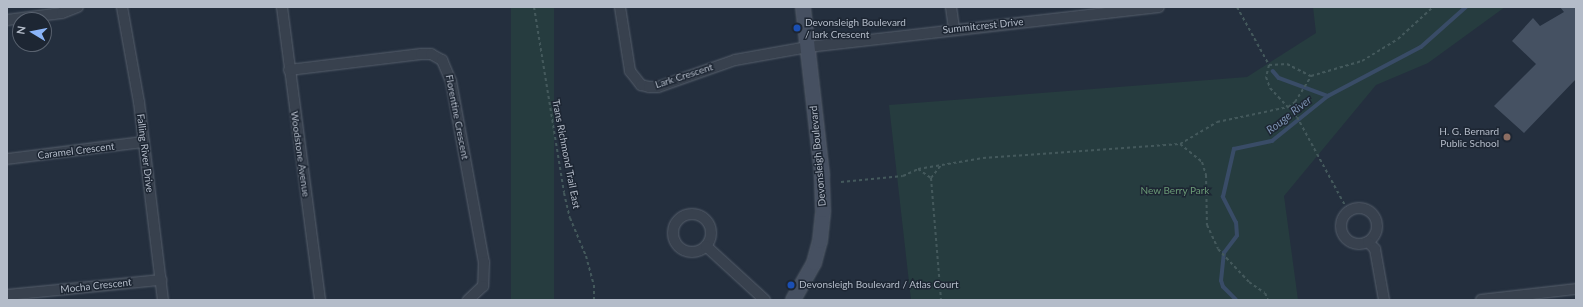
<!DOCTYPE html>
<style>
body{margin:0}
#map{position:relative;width:1583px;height:307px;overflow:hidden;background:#242f3e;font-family:Lato,sans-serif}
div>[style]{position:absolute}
.green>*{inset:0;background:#263c3f;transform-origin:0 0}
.stream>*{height:3.5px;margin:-1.75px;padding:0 1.75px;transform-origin:1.75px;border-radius:1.75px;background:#394c67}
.building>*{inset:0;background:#455162}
.path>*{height:2px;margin-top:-1px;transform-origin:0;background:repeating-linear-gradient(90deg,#44595c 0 3px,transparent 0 6px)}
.roads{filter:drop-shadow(0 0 1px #565f6c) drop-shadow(0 0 1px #565f6c)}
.street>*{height:10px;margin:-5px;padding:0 5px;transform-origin:5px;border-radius:5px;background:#38414e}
.street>.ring{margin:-5px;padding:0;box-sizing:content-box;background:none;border:10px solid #38414e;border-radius:50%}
.secondary>*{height:14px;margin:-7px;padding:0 7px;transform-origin:7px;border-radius:7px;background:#465061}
.dots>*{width:11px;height:11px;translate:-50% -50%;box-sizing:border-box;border:2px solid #1d2633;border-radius:50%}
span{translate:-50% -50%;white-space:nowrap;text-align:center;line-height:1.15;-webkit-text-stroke:3px #1d2633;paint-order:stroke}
.poi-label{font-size:10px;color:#b4bcc9}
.left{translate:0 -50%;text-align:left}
.right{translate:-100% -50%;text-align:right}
.street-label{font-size:10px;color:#b4bcc9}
.park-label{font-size:10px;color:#6b9a76}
.water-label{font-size:11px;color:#7c92b1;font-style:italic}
.frame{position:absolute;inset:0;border:8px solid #b4bcc9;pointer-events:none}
.north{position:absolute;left:12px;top:12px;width:40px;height:40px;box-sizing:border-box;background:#1d2633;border:1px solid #59626f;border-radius:50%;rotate:280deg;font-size:11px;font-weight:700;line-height:16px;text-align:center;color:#b4bcc9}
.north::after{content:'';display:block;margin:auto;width:14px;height:18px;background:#8ab4f8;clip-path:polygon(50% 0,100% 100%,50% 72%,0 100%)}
</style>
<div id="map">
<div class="green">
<i style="left:511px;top:7px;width:43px;height:298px"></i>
<i style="clip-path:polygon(1313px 7px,1505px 7px,1428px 63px,1376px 85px,1284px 196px,1298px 300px,911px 300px,889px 105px,1247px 77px,1316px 33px)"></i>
</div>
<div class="stream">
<i style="left:1273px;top:71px;width:9px;rotate:49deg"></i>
<i style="left:1279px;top:78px;width:52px;rotate:20.2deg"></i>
<i style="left:1236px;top:300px;width:18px;rotate:-135deg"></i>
<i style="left:1223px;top:287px;width:6px;rotate:-108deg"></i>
<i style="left:1221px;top:281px;width:28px;rotate:-84deg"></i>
<i style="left:1224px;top:253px;width:21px;rotate:-53deg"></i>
<i style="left:1237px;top:236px;width:13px;rotate:-94deg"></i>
<i style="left:1236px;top:223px;width:29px;rotate:-117deg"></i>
<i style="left:1223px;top:197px;width:49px;rotate:-77.1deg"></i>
<i style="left:1234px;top:149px;width:39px;rotate:-12deg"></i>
<i style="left:1272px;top:141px;width:72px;rotate:-38.8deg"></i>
<i style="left:1328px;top:96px;width:105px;rotate:-27.8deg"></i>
<i style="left:1421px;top:47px;width:60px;rotate:-41.6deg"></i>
</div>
<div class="building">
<i style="clip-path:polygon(1560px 7px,1576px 7px,1576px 79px,1524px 133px,1494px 106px,1536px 64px,1512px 41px,1533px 18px,1540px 26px,1564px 12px)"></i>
</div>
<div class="path">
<i style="left:534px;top:7px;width:188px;rotate:80.8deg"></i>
<i style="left:564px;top:193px;width:26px;rotate:77deg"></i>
<i style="left:570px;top:218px;width:41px;rotate:67.2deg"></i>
<i style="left:586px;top:256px;width:30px;rotate:75deg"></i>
<i style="left:594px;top:285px;width:15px;rotate:90deg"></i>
<i style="left:1237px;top:7px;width:66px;rotate:61.1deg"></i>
<i style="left:1269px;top:65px;width:12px;rotate:104deg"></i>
<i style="left:1266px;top:77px;width:12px;rotate:70deg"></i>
<i style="left:1270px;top:88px;width:40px;rotate:47deg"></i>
<i style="left:1297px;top:117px;width:107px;rotate:61.5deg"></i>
<i style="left:1269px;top:65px;width:18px;rotate:-3deg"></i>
<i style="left:1287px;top:64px;width:27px;rotate:27deg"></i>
<i style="left:1180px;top:144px;width:28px;rotate:39deg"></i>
<i style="left:1202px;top:162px;width:14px;rotate:73deg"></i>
<i style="left:1206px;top:175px;width:50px;rotate:88.9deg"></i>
<i style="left:1207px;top:225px;width:26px;rotate:65deg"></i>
<i style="left:1218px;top:249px;width:45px;rotate:46.8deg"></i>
<i style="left:1249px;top:282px;width:19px;rotate:35deg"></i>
<i style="left:1265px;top:293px;width:8px;rotate:67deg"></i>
<i style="left:918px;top:169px;width:16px;rotate:35deg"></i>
<i style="left:931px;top:178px;width:122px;rotate:85.3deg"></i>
<i style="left:931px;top:178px;width:16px;rotate:-52deg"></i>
<i style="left:841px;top:182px;width:62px;rotate:-5.5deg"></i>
<i style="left:903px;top:176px;width:17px;rotate:-25deg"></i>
<i style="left:918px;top:169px;width:66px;rotate:-9.6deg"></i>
<i style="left:983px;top:158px;width:197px;rotate:-4.1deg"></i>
<i style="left:1180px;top:144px;width:43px;rotate:-30.7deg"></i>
<i style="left:1217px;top:122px;width:73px;rotate:-11.9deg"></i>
<i style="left:1288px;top:107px;width:9px;rotate:-36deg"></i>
<i style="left:1295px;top:102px;width:31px;rotate:-58deg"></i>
<i style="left:1311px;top:76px;width:53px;rotate:-16.4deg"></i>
<i style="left:1362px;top:61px;width:42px;rotate:-31.4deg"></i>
<i style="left:1398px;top:39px;width:47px;rotate:-42.4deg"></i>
</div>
<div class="roads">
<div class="street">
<i style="left:122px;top:7px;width:97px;rotate:79.9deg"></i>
<i style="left:139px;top:102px;width:199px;rotate:83.1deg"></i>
<i style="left:282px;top:7px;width:295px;rotate:82.6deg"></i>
<i style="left:620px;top:7px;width:65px;rotate:81.1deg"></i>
<i style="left:630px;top:71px;width:18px;rotate:52deg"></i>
<i style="left:641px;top:85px;width:8px;rotate:14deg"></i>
<i style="left:649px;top:87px;width:9px"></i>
<i style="left:658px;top:87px;width:82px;rotate:-19.3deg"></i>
<i style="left:735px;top:60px;width:74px;rotate:-10.1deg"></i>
<i style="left:808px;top:47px;width:353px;rotate:-6.5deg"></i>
<i style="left:951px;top:7px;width:22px;rotate:82deg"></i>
<i style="left:7px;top:20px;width:55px;rotate:-7.3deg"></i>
<i style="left:62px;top:13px;width:17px;rotate:-21deg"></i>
<i style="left:289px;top:70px;width:133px;rotate:-6.9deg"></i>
<i style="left:421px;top:54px;width:10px"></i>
<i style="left:431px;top:54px;width:13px;rotate:29deg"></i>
<i style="left:442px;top:60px;width:23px;rotate:67deg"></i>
<i style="left:451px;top:81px;width:184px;rotate:79.7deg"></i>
<i style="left:484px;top:262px;width:24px;rotate:92deg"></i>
<i style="left:483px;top:286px;width:21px;rotate:137deg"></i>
<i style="left:7px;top:159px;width:138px;rotate:-7.1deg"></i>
<i class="ring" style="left:1341px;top:208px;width:26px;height:26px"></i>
<i class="ring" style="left:673px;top:214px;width:28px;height:28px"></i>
<i style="left:1368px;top:242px;width:10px;rotate:45deg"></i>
<i style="left:1375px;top:249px;width:52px;rotate:80deg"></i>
<i style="left:706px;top:246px;width:80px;rotate:42.5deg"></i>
<i style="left:7px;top:295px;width:155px;rotate:-5.6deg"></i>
<i style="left:1481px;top:300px;width:96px;rotate:-6.6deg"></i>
</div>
<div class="secondary">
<i style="left:793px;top:300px;width:43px;rotate:-60.4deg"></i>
<i style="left:814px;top:263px;width:23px;rotate:-75deg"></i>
<i style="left:820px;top:241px;width:31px;rotate:-84deg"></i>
<i style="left:823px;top:210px;width:36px;rotate:-92deg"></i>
<i style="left:822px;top:174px;width:168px;rotate:-96.5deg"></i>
</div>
</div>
<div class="dots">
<i style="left:797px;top:28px;background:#1a4fb4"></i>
<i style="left:1507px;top:137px;background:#8d6e63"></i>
<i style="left:791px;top:285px;background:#1a4fb4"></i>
</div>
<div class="poi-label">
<span class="left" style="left:805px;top:28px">Devonsleigh Boulevard<br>/ lark Crescent</span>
<span class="right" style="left:1499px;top:137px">H. G. Bernard<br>Public School</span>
<span class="left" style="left:799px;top:285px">Devonsleigh Boulevard / Atlas Court</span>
</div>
<div class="street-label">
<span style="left:983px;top:26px;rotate:-6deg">Summitcrest Drive</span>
<span style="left:684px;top:76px;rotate:-18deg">Lark Crescent</span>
<span style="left:457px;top:117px;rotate:79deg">Florentine Crescent</span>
<span style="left:76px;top:151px;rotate:-7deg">Caramel Crescent</span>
<span style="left:145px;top:153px;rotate:83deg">Falling River Drive</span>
<span style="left:300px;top:154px;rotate:82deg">Woodstone Avenue</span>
<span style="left:566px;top:154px;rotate:79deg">Trans Richmond Trail East</span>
<span style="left:818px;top:156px;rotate:-95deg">Devonsleigh Boulevard</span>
<span style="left:96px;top:286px;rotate:-6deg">Mocha Crescent</span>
</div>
<div class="park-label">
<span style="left:1175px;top:191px">New Berry Park</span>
</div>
<div class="water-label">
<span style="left:1289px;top:115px;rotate:-38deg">Rouge River</span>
</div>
<div class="frame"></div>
<div class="north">N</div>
</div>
